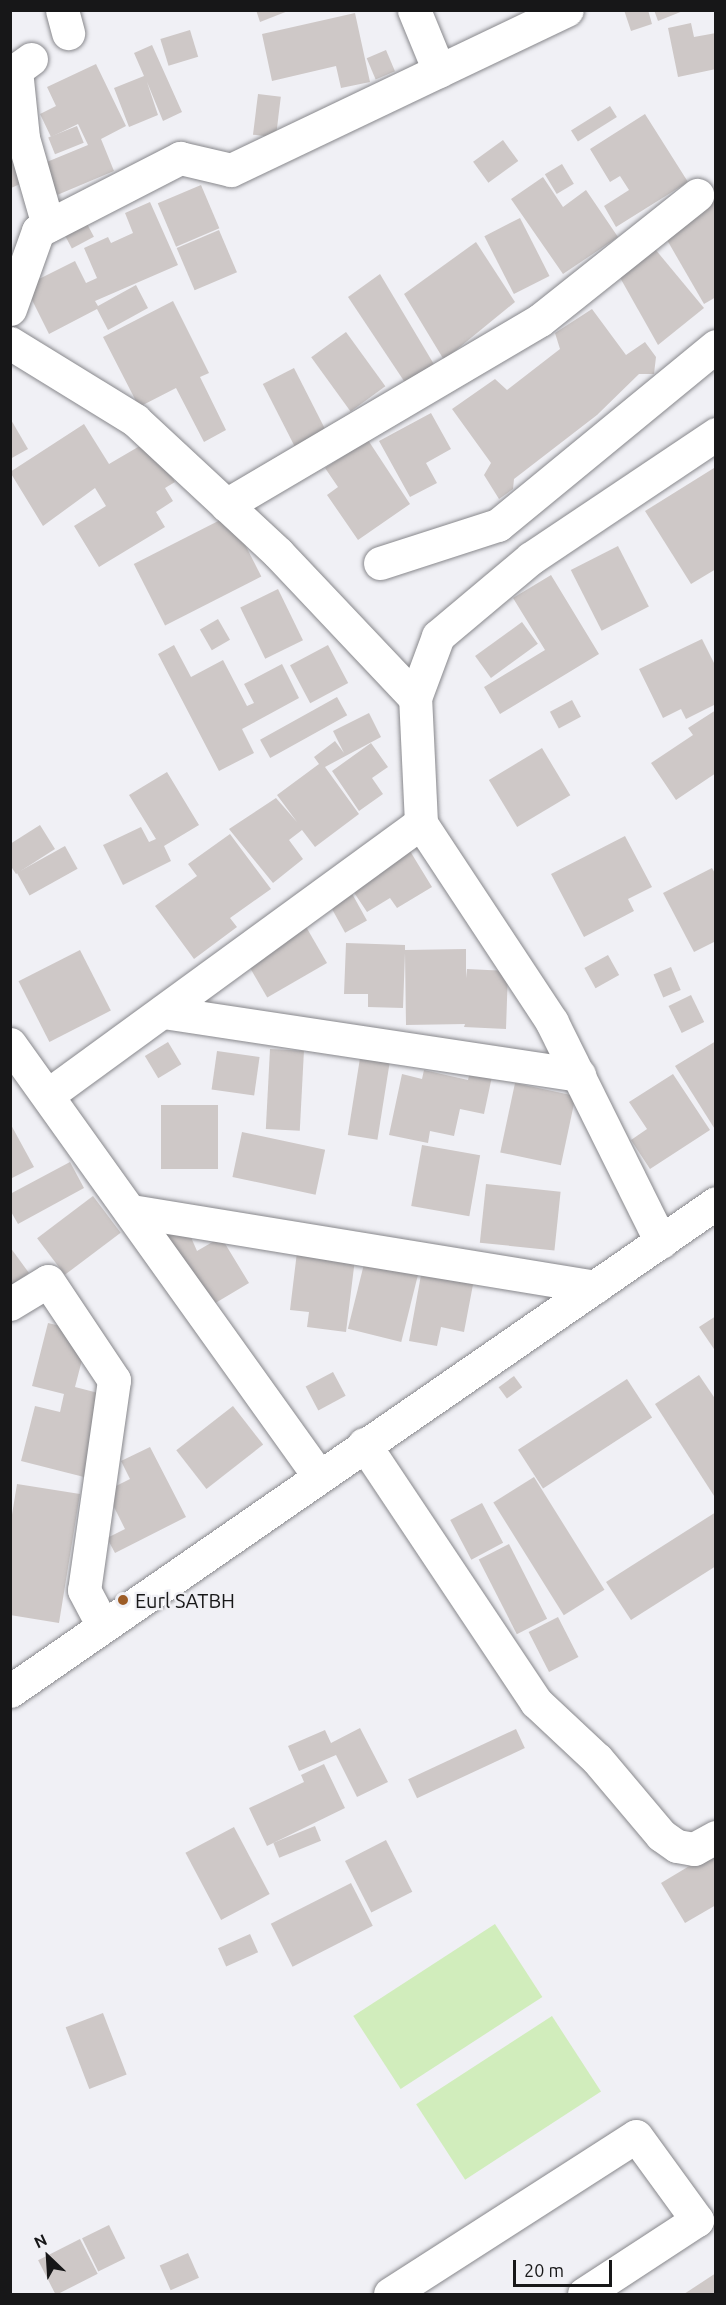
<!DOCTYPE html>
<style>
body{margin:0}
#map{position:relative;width:726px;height:2305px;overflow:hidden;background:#f0f0f5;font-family:Ubuntu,sans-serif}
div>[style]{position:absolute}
.green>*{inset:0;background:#d1edbc;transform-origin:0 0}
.building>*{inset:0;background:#cec8c7;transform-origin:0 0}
.roads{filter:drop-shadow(0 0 2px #88888c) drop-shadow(0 0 2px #88888c)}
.minor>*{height:33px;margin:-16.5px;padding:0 16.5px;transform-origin:16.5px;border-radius:16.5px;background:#fff}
.dots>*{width:16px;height:16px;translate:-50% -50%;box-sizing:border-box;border:3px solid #f0f0f5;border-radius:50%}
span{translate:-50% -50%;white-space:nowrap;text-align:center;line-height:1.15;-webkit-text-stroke:4.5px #f0f0f5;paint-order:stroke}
.poi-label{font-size:20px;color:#171718}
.left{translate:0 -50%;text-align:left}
.frame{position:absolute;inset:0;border:12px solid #171718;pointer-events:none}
.north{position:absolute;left:18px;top:2227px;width:60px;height:60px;-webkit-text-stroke:4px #f0f0f5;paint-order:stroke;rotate:335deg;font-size:16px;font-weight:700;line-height:24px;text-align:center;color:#171718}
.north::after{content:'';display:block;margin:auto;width:21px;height:27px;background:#171718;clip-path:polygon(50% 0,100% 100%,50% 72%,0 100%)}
.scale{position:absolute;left:513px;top:2260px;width:99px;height:27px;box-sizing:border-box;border:3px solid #171718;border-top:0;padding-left:8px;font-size:18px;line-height:21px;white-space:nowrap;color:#171718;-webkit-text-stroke:4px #f0f0f5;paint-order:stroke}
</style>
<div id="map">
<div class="green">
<i style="left:495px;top:1924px;width:87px;height:169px;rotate:57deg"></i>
<i style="left:552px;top:2016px;width:90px;height:162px;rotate:57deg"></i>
</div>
<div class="building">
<i style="clip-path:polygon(256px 10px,288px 10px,288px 11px,260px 22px)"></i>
<i style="clip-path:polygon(624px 10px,648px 10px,652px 24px,631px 31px)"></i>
<i style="clip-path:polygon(654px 10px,683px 10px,683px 11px,658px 21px)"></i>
<i style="clip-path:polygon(355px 13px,370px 82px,341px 88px,336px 66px,272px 81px,262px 34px)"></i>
<i style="clip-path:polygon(691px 23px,694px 37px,716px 33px,716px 69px,678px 77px,668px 28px)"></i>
<i style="left:190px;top:30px;width:28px;height:31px;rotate:73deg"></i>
<i style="clip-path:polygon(152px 45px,182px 112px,163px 121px,147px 82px,158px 115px,129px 127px,114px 88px,144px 76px,134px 53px)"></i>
<i style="left:386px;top:50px;width:23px;height:21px;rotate:67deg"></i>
<i style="clip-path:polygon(96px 64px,126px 126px,101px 139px,114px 171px,50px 198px,37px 166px,88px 145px,78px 124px,51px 137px,40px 114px,56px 106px,47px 87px)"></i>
<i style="left:258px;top:94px;width:23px;height:41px;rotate:7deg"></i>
<i style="left:610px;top:106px;width:13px;height:46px;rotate:58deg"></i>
<i style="clip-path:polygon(645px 114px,688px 182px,616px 227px,604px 206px,629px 190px,620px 176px,610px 182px,590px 149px)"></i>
<i style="left:77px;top:126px;width:18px;height:31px;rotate:68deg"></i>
<i style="left:503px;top:140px;width:26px;height:37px;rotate:54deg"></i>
<i style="clip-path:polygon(11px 143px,27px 181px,11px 188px)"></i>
<i style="left:562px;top:164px;width:23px;height:20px;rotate:59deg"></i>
<i style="clip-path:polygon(543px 177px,563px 207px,586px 190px,618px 237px,563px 274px,511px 199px)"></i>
<i style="left:201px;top:185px;width:47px;height:47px;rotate:67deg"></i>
<i style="clip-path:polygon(716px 200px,716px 297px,704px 304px,663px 233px)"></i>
<i style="clip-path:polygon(150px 202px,178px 265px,95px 301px,98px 306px,136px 285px,148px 308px,108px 330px,97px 309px,49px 334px,25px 286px,75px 261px,86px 283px,97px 278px,84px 248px,108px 237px,111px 243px,133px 233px,125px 213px)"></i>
<i style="left:520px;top:218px;width:65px;height:40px;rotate:63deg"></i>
<i style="left:85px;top:220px;width:19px;height:25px;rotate:62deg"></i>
<i style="left:219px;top:230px;width:46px;height:46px;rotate:67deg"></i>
<i style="clip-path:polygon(476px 242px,515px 302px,444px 360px,404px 294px)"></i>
<i style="clip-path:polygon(655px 249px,704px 308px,658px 345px,618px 274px)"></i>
<i style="clip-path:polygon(380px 274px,435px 366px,406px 384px,348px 297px)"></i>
<i style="clip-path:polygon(173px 301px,209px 373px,200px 377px,226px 430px,204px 442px,176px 388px,139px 407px,103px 337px)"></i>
<i style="clip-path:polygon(592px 309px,626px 355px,645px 342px,656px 357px,654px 374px,639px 374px,597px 415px,514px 479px,513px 489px,499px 499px,484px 475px,491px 463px,452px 409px,495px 379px,507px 390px,560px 349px,555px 333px)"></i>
<i style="left:346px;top:332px;width:67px;height:43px;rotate:54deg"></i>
<i style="left:294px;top:368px;width:74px;height:35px;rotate:63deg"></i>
<i style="clip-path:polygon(431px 413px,451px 449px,426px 463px,437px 483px,410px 497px,379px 441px)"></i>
<i style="clip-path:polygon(10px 418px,28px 449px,10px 459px)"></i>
<i style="clip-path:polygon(84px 424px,109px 464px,150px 440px,175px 482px,165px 488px,173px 501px,156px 512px,165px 527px,99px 567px,74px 526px,106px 506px,95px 488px,43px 526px,10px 472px)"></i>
<i style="clip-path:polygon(368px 440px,410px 504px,358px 540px,327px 495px,338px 487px,325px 468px)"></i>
<i style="clip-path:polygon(714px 468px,716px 569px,691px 584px,645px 511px)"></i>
<i style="left:230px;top:515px;width:69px;height:108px;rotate:63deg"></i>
<i style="left:618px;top:546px;width:68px;height:53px;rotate:63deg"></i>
<i style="clip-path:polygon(551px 575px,599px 654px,500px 714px,484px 687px,545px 650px,513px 598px)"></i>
<i style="left:278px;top:589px;width:57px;height:42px;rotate:64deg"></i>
<i style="left:218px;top:619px;width:24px;height:21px;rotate:60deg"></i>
<i style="left:522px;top:622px;width:27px;height:58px;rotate:54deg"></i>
<i style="clip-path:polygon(702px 639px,716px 667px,716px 704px,686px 719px,681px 709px,663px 718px,639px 669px)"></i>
<i style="clip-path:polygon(174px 645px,191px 677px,223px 660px,247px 706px,254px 703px,244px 684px,282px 664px,299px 698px,242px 729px,254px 753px,219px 771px,158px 654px)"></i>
<i style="left:328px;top:645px;width:43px;height:43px;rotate:62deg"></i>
<i style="left:337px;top:697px;width:21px;height:88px;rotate:61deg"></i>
<i style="left:572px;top:700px;width:19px;height:25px;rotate:62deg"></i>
<i style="clip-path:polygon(716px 710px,716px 773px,676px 800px,651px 763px,693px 735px,688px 728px)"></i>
<i style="clip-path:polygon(369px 713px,381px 737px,325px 767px,359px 814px,315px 847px,302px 830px,289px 840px,303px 859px,273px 883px,229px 829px,276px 798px,297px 822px,277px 795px,319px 764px,314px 757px,335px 741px,344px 753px,333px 731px)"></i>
<i style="clip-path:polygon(371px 743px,388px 767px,372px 778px,383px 794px,359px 811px,332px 771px)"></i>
<i style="left:542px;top:748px;width:55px;height:62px;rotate:59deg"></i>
<i style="clip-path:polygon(167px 772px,199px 825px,164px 846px,171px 861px,123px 885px,103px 845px,141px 827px,149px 842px,156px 839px,129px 795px)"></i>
<i style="clip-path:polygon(40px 825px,55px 849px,16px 874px,10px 865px,10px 844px)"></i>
<i style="clip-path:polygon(230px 834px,271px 889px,230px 918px,237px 927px,194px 959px,155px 906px,197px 876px,188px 864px)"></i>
<i style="clip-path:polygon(625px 836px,652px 887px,628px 899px,634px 911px,584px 937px,551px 874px)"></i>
<i style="left:65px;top:846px;width:26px;height:55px;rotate:61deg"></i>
<i style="clip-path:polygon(410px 851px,432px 887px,397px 908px,390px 898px,367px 912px,351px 888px)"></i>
<i style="clip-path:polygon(712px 868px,716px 875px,716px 941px,694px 952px,663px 893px)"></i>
<i style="left:350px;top:890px;width:35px;height:25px;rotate:61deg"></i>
<i style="left:305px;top:925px;width:44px;height:69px;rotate:60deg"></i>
<i style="clip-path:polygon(346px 943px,405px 945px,405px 950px,466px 949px,466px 978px,467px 969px,508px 971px,506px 1029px,464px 1027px,465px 1024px,406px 1025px,405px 953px,403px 1008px,368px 1007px,368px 994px,344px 994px)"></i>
<i style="left:80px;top:950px;width:68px;height:69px;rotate:63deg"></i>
<i style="left:608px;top:955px;width:23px;height:27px;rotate:61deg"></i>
<i style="left:671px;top:967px;width:25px;height:19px;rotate:67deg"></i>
<i style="left:691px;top:995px;width:30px;height:25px;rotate:64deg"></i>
<i style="clip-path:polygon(716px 1041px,716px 1131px,675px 1066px)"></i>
<i style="left:168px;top:1042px;width:26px;height:27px;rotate:59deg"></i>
<i style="left:270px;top:1049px;width:34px;height:80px;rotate:3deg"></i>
<i style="left:217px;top:1051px;width:43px;height:39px;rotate:8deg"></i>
<i style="left:360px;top:1058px;width:30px;height:78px;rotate:9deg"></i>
<i style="clip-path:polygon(472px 1062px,494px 1067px,484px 1114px,460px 1109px,454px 1136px,430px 1131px,428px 1143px,389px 1135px,402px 1074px,422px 1079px,424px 1070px,468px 1080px)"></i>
<i style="clip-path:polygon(673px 1074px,710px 1130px,650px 1169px,631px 1140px,647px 1129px,629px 1102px)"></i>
<i style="left:515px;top:1083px;width:62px;height:71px;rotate:12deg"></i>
<i style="left:161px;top:1105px;width:57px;height:64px"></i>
<i style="clip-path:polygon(10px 1123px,34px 1167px,10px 1179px)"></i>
<i style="left:242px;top:1132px;width:85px;height:46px;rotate:12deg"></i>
<i style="left:422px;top:1145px;width:59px;height:62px;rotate:10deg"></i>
<i style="clip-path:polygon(70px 1162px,84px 1188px,18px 1224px,10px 1210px,10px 1194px)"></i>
<i style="left:486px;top:1184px;width:75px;height:59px;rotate:6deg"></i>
<i style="left:93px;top:1196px;width:46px;height:70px;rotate:53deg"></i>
<i style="clip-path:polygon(163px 1235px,190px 1235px,197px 1251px,221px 1237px,249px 1283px,207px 1308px)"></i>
<i style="clip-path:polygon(10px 1247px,29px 1273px,10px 1286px)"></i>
<i style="clip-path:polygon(297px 1252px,355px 1259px,346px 1332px,307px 1327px,309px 1312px,290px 1310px)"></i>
<i style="left:367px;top:1252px;width:55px;height:79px;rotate:14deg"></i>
<i style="clip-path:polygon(423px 1264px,475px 1274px,464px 1332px,441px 1327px,437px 1346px,409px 1341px)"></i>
<i style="clip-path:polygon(716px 1316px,716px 1352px,699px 1327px)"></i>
<i style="clip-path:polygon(48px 1323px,89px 1333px,75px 1387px,106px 1395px,84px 1477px,21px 1461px,35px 1406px,60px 1412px,64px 1394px,32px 1386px)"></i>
<i style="left:333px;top:1372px;width:27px;height:31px;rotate:62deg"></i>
<i style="clip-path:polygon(699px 1375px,716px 1400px,716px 1499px,655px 1404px)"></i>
<i style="left:514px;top:1376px;width:14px;height:19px;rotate:54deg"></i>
<i style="left:627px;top:1379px;width:46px;height:130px;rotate:57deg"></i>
<i style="left:233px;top:1406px;width:49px;height:72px;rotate:52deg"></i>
<i style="clip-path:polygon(150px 1447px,186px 1517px,115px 1553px,107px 1538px,125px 1529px,106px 1491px,130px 1479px,121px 1461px)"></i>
<i style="left:534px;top:1477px;width:133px;height:48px;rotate:58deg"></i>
<i style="clip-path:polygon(17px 1484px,80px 1494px,59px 1623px,10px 1615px,10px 1527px)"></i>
<i style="left:482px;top:1503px;width:45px;height:36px;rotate:62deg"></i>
<i style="clip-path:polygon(716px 1512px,716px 1566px,631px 1620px,606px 1582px)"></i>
<i style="left:509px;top:1544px;width:84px;height:34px;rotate:63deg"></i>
<i style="left:558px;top:1617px;width:45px;height:33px;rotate:63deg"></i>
<i style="clip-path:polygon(360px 1728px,388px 1782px,357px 1797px,336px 1755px,299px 1771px,288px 1746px,325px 1730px,331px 1743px)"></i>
<i style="left:516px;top:1729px;width:21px;height:119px;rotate:65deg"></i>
<i style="clip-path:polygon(324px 1764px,345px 1808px,267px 1846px,249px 1808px,304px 1782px,301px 1775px)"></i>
<i style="left:315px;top:1826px;width:16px;height:45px;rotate:68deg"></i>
<i style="left:234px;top:1827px;width:76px;height:55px;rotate:62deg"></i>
<i style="left:386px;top:1840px;width:58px;height:46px;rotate:63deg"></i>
<i style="clip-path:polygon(716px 1850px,716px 1905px,685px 1923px,661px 1883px)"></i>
<i style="left:351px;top:1883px;width:48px;height:90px;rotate:63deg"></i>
<i style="left:250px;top:1934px;width:20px;height:35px;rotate:66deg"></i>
<i style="left:103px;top:2013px;width:66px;height:40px;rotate:69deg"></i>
<i style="left:109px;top:2225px;width:37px;height:30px;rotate:64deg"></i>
<i style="left:80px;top:2239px;width:39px;height:47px;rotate:63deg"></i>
<i style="left:188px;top:2253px;width:27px;height:31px;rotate:66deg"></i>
<i style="clip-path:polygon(716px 2273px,716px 2294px,684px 2294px)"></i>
</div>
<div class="roads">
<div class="minor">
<i style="left:62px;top:10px;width:24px;rotate:75deg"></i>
<i style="left:414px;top:10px;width:66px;rotate:67.7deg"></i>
<i style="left:31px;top:59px;width:19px;rotate:144deg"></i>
<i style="left:16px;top:70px;width:68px;rotate:84.1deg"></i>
<i style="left:23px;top:138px;width:91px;rotate:74deg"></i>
<i style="left:10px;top:309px;width:83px;rotate:-70.3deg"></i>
<i style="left:38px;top:231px;width:160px;rotate:-27.2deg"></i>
<i style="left:180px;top:158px;width:52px;rotate:13.2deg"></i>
<i style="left:231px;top:170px;width:372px;rotate:-25.5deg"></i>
<i style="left:10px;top:343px;width:147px;rotate:31.6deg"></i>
<i style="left:135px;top:420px;width:195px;rotate:42.9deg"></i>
<i style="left:278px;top:553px;width:199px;rotate:46.6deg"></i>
<i style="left:226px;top:505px;width:364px;rotate:-30.5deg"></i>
<i style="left:540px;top:320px;width:201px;rotate:-38.5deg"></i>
<i style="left:380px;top:563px;width:124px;rotate:-17.9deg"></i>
<i style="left:498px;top:525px;width:282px;rotate:-39.4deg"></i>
<i style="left:163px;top:1012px;width:421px;rotate:8.6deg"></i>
<i style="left:10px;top:1044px;width:530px;rotate:54.45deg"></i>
<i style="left:49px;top:1094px;width:460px;rotate:-36.1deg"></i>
<i style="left:131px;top:1211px;width:470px;rotate:9.3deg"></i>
<i style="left:661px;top:1242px;width:246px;rotate:-116.4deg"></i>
<i style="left:552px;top:1022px;width:238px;rotate:-123.4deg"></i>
<i style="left:421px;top:823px;width:125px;rotate:-92.7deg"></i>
<i style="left:415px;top:698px;width:66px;rotate:-69.6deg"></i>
<i style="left:438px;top:636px;width:121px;rotate:-40deg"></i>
<i style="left:531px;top:558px;width:223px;rotate:-33.8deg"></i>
<i style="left:10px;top:1304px;width:44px;rotate:-31.2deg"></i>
<i style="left:48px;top:1281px;width:119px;rotate:56.3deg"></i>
<i style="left:114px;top:1380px;width:212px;rotate:98.1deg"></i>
<i style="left:84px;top:1590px;width:41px;rotate:62.2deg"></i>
<i style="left:364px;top:1444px;width:310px;rotate:56.3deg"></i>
<i style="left:536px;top:1702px;width:83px;rotate:43.1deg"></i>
<i style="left:597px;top:1759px;width:99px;rotate:49.9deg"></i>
<i style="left:661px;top:1835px;width:19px;rotate:35deg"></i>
<i style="left:677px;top:1846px;width:17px;rotate:10deg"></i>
<i style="left:694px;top:1849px;width:25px;rotate:-29deg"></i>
<i style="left:10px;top:1691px;width:858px;rotate:-34.65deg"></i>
<i style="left:390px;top:2294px;width:292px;rotate:-32.7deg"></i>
<i style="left:636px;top:2136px;width:104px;rotate:54deg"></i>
<i style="left:697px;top:2220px;width:135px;rotate:146.8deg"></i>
</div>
</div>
<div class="dots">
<i style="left:123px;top:1600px;background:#9c5c26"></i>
</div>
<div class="poi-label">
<span class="left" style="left:135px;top:1600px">Eurl SATBH</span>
</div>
<div class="frame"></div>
<div class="north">N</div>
<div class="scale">20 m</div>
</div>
